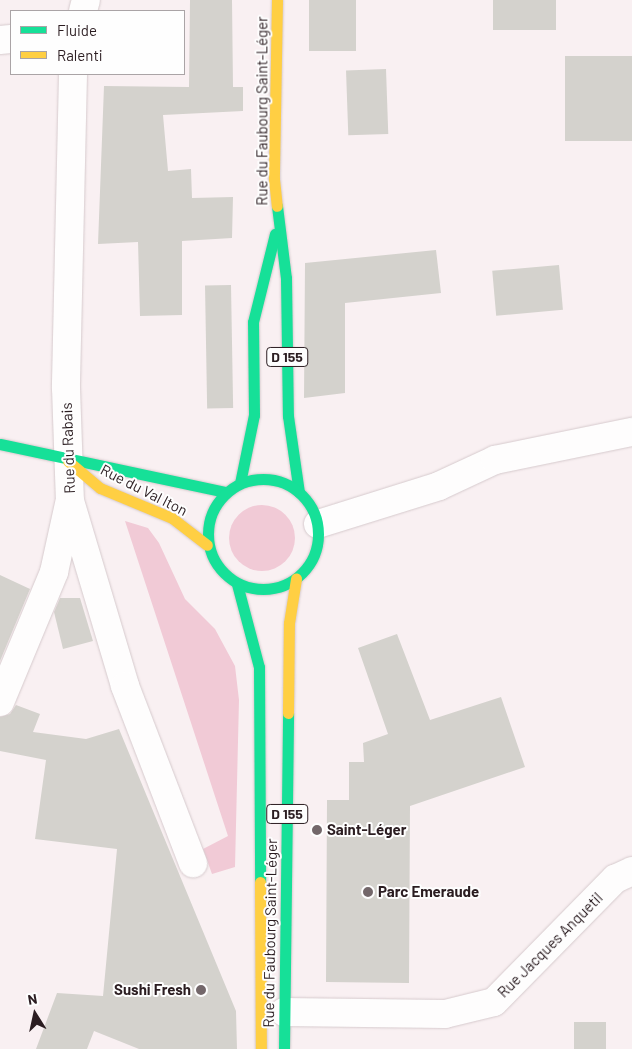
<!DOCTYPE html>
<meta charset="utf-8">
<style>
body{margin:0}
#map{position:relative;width:632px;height:1049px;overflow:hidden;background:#f9f0f2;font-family:Barlow,sans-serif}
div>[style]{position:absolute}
.green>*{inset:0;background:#f1cad6}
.round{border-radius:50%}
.building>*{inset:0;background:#d4d2cd;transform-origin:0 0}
.roads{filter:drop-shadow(0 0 1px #d6cacd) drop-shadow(0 0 1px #d6cacd)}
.street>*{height:28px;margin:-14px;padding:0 14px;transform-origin:14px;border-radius:14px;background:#fefdfd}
.fast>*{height:11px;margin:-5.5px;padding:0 5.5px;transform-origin:5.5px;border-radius:5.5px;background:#16e098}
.fast>.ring{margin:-5.5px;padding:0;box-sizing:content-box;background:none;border:11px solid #16e098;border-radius:50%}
.slow>*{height:11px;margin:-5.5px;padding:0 5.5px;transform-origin:5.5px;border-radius:5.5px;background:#ffcf43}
.dots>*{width:14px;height:14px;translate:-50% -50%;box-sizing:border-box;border:2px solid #fefefe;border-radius:50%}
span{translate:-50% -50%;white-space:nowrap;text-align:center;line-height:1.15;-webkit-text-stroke:4px #fefefe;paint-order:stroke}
.shield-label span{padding:1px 4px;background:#fefefe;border:1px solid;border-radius:4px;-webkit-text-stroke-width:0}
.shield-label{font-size:14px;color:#2b1d21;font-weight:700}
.street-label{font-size:15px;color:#2b1d21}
.poi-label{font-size:15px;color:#2b1d21;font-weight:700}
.left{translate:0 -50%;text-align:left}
.right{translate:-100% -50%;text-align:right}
.legend{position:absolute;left:10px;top:10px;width:175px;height:65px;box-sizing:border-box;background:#fefefe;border:1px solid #aaa4a6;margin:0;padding:6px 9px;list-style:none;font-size:15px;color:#2b1d21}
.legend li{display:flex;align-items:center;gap:10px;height:25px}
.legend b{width:25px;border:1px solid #aaa4a6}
.north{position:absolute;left:10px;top:989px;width:50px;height:50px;-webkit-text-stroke:4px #fefefe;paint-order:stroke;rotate:350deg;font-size:14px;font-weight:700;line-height:20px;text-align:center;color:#2b1d21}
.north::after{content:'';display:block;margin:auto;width:18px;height:22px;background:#2b1d21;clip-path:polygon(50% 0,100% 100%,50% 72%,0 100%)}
</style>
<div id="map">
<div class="green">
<i class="round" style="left:229px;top:505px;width:66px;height:66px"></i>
<i style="clip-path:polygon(125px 521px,148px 528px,159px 543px,185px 599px,215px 629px,235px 666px,239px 700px,235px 867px,212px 874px,203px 849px,228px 836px)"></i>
</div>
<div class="building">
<i style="clip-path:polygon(190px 0,232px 0,233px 87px,243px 87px,243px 111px,163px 115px,168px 171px,191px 169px,192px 198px,233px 197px,232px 238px,182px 241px,182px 315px,140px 316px,138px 242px,98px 244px,104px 86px,189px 87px)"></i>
<i style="left:309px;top:0;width:47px;height:51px"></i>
<i style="left:493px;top:0;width:63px;height:30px"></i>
<i style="left:632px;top:56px;width:85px;height:67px;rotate:90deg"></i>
<i style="left:386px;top:69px;width:65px;height:40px;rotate:88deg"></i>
<i style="clip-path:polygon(436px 250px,441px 293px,345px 303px,345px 393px,304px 398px,305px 263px)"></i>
<i style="left:559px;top:265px;width:45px;height:67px;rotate:85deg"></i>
<i style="left:231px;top:285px;width:123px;height:26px;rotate:89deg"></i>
<i style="clip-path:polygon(0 575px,30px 589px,0 661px)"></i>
<i style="clip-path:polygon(60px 598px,80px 598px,93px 641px,63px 649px,54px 612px)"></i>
<i style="clip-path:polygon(397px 634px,430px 720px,501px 697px,525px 767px,410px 806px,409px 983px,326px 982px,327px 800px,349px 800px,349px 762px,364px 762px,363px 743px,388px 734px,358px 648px)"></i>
<i style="clip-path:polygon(16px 705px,40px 714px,33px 732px,86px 739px,119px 729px,236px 1011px,237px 1049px,139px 1049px,94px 1031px,87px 1049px,36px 1049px,57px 993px,103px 996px,117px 849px,35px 839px,46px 760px,0 751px,0 717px,10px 714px)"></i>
<i style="left:574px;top:1022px;width:32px;height:27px"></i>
</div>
<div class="roads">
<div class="street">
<i style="left:83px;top:11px;width:11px;rotate:-75deg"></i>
<i style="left:0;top:40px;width:11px;rotate:-5deg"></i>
<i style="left:73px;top:74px;width:314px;rotate:91.3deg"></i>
<i style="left:66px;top:388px;width:113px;rotate:88deg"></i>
<i style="left:70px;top:501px;width:193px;rotate:73.4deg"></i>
<i style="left:125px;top:686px;width:190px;rotate:69deg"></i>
<i style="left:318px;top:524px;width:127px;rotate:-17.4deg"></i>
<i style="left:439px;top:486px;width:62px;rotate:-24.9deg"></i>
<i style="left:495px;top:460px;width:140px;rotate:-11.6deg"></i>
<i style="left:0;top:702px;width:141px;rotate:-67.4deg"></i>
<i style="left:54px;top:572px;width:70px;rotate:-77.6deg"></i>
<i style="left:284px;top:1012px;width:161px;rotate:0.7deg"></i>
<i style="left:445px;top:1014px;width:50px;rotate:-13.8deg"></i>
<i style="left:494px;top:1002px;width:173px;rotate:-45.5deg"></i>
<i style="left:615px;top:879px;width:19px;rotate:-25deg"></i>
</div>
<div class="fast">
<i style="left:277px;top:206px;width:73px;rotate:82.9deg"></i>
<i style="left:286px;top:278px;width:138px;rotate:89.2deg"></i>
<i style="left:288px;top:416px;width:77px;rotate:81.8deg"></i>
<i style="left:0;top:444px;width:231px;rotate:12deg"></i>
<i class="ring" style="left:208px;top:479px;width:99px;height:99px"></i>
<i style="left:240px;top:483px;width:69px;rotate:-78.4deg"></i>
<i style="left:254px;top:415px;width:93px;rotate:-90.6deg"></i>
<i style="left:253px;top:322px;width:91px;rotate:-76deg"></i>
<i style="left:237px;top:584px;width:86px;rotate:75.2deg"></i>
<i style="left:259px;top:667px;width:215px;rotate:89.7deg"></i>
<i style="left:284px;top:1049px;width:336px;rotate:-89.3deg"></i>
</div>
<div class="slow">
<i style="left:277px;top:0;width:179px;rotate:91deg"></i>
<i style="left:274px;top:179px;width:27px;rotate:84deg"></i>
<i style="left:68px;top:461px;width:42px;rotate:40.2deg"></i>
<i style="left:100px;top:488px;width:78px;rotate:22.6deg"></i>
<i style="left:172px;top:518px;width:44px;rotate:37.6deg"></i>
<i style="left:288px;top:713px;width:90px;rotate:-89.4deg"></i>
<i style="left:289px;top:623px;width:45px;rotate:-81deg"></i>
<i style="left:260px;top:882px;width:167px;rotate:89.7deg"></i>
</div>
</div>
<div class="dots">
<i style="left:317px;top:830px;background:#73676a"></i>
<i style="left:368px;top:892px;background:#73676a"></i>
<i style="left:201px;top:990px;background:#73676a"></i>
</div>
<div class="shield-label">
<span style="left:287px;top:357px">D 155</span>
<span style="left:287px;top:814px">D 155</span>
</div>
<div class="street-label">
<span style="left:262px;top:111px;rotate:-90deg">Rue du Faubourg Saint-Léger</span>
<span style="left:68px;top:448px;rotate:-92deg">Rue du Rabais</span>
<span style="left:144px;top:490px;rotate:27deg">Rue du Val Iton</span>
<span style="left:270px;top:933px;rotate:-89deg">Rue du Faubourg Saint-Léger</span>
<span style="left:550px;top:945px;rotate:-45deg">Rue Jacques Anquetil</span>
</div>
<div class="poi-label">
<span class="left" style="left:327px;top:830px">Saint-Léger</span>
<span class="left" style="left:378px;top:892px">Parc Emeraude</span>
<span class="right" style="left:191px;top:990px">Sushi Fresh</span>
</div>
<ul class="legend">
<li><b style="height:6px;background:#16e098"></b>Fluide</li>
<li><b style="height:6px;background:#ffcf43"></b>Ralenti</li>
</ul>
<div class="north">N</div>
</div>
